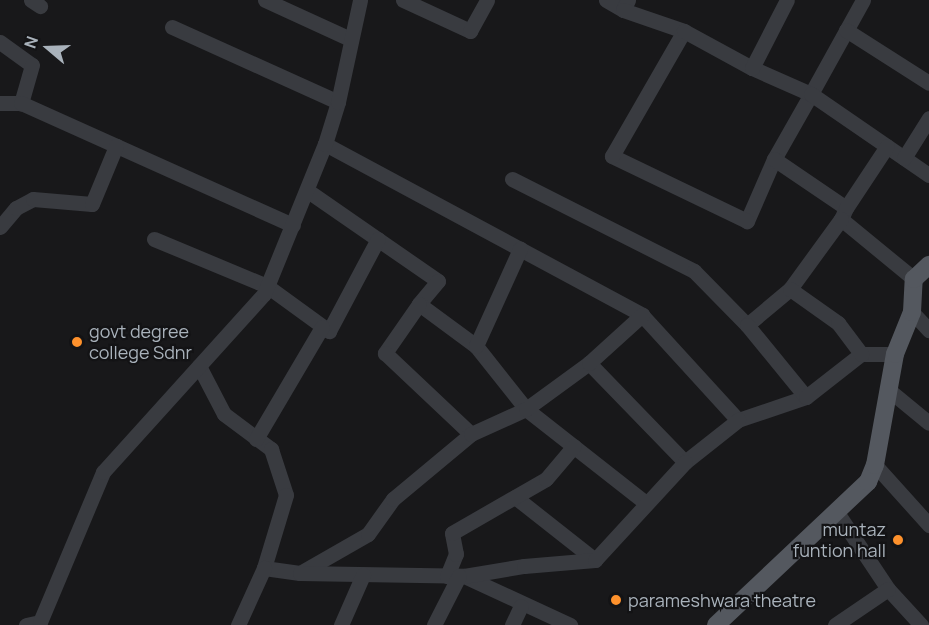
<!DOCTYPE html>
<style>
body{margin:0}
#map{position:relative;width:929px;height:625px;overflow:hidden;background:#18181a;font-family:Manrope,sans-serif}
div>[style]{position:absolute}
.minor>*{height:15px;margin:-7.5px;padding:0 7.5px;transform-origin:7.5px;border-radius:7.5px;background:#393b40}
.major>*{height:18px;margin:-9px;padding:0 9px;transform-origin:9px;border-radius:9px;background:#54585f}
.dots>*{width:16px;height:16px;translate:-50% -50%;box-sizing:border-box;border:3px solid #131315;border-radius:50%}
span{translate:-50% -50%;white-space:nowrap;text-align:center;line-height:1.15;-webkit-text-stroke:4.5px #131315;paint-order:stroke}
.poi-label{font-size:18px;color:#a9b2bb}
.left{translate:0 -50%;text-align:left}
.right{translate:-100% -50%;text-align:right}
.north{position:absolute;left:18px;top:18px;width:60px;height:60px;-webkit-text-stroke:4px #131315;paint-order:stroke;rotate:289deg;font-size:16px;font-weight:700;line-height:24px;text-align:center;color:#a9b2bb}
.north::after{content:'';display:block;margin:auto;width:21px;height:27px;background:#a9b2bb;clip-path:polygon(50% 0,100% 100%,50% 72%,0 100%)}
</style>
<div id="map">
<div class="minor">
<i style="left:31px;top:0;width:11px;rotate:34deg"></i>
<i style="left:265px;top:0;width:94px;rotate:24.6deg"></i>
<i style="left:403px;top:0;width:74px;rotate:24.8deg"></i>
<i style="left:470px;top:31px;width:35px;rotate:-61deg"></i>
<i style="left:606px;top:0;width:20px;rotate:30deg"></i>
<i style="left:628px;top:0;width:11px;rotate:117deg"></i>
<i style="left:623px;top:10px;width:65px;rotate:19deg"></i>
<i style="left:863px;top:0;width:107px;rotate:119deg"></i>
<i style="left:811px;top:94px;width:75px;rotate:119.6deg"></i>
<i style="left:774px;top:159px;width:68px;rotate:113.5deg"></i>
<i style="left:747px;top:221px;width:150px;rotate:-154.3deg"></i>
<i style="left:612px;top:156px;width:144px;rotate:-60.1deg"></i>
<i style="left:684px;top:31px;width:77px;rotate:28.6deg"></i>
<i style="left:752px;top:68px;width:64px;rotate:23.8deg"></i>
<i style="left:811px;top:94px;width:143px;rotate:34.5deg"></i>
<i style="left:172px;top:27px;width:182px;rotate:24.3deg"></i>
<i style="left:846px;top:30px;width:98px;rotate:32.6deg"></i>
<i style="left:0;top:42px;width:39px;rotate:36deg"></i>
<i style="left:32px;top:65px;width:40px;rotate:106deg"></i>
<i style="left:752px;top:68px;width:76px;rotate:-62.8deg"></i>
<i style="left:0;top:103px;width:21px"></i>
<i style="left:21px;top:103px;width:298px;rotate:24.2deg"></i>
<i style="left:325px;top:144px;width:360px;rotate:28.3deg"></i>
<i style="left:642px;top:315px;width:142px;rotate:47.6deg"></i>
<i style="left:738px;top:420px;width:72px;rotate:-18.7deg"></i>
<i style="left:904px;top:158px;width:47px;rotate:-58deg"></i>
<i style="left:774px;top:159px;width:87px;rotate:34.2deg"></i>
<i style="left:846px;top:208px;width:12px;rotate:114deg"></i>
<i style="left:841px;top:219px;width:94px;rotate:39.4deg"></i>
<i style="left:512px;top:179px;width:204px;rotate:26.8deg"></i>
<i style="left:694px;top:271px;width:76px;rotate:45.5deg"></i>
<i style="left:308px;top:191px;width:158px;rotate:34.7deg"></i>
<i style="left:438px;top:281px;width:30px;rotate:130deg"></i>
<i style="left:419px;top:304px;width:71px;rotate:36.4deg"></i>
<i style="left:476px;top:346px;width:80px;rotate:51.6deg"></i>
<i style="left:526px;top:409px;width:152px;rotate:38.1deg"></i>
<i style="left:846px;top:208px;width:74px;rotate:-56.5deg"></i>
<i style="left:841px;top:219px;width:87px;rotate:126.1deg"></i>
<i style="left:790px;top:289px;width:56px;rotate:140.1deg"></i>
<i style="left:747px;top:325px;width:93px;rotate:50.7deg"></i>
<i style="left:806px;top:397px;width:70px;rotate:-38deg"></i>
<i style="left:861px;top:354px;width:34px"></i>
<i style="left:0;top:227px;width:25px;rotate:-50deg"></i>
<i style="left:16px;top:208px;width:19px;rotate:-28deg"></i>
<i style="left:33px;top:199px;width:59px;rotate:4.8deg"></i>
<i style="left:92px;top:204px;width:63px;rotate:-67.5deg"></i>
<i style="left:154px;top:239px;width:122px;rotate:22.6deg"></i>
<i style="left:267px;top:286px;width:77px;rotate:36deg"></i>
<i style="left:329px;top:331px;width:104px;rotate:-62deg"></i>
<i style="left:790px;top:289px;width:59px;rotate:35.3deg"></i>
<i style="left:838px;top:323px;width:39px;rotate:53deg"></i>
<i style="left:419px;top:304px;width:60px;rotate:124.8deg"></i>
<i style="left:385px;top:353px;width:118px;rotate:43.3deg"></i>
<i style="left:912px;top:312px;width:25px;rotate:47deg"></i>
<i style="left:476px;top:346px;width:107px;rotate:-65.6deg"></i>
<i style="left:589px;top:363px;width:138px;rotate:45.9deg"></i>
<i style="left:685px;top:462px;width:68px;rotate:-38.4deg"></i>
<i style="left:199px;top:366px;width:54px;rotate:62.5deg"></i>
<i style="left:224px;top:414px;width:59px;rotate:36.7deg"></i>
<i style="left:271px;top:449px;width:48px;rotate:71.9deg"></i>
<i style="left:286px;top:495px;width:76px;rotate:106.8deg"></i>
<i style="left:264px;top:568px;width:36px;rotate:8deg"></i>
<i style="left:300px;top:573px;width:78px;rotate:-29.8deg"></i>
<i style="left:368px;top:534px;width:43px;rotate:-54.5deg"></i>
<i style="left:393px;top:499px;width:102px;rotate:-39.8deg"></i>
<i style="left:471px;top:434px;width:60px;rotate:-24.4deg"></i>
<i style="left:526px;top:409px;width:78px;rotate:-36.1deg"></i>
<i style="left:589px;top:363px;width:72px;rotate:-42.2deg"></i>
<i style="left:890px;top:391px;width:50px;rotate:39.4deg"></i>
<i style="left:256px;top:439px;width:130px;rotate:-59.5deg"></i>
<i style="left:875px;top:465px;width:81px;rotate:48deg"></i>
<i style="left:515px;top:497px;width:102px;rotate:38.2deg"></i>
<i style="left:838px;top:514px;width:90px;rotate:56.3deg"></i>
<i style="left:888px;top:589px;width:49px;rotate:47.5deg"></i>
<i style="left:300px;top:573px;width:164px;rotate:1deg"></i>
<i style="left:464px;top:576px;width:117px;rotate:24.8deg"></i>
<i style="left:447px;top:576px;width:24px;rotate:-68deg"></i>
<i style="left:456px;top:554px;width:21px;rotate:-101deg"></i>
<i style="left:452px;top:533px;width:108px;rotate:-29.9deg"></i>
<i style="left:546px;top:479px;width:43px;rotate:-49.7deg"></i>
<i style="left:464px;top:576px;width:61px;rotate:-9.5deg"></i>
<i style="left:524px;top:566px;width:71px;rotate:-4.8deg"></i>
<i style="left:595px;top:560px;width:133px;rotate:-47.4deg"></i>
<i style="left:26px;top:625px;width:14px;rotate:-12deg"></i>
<i style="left:40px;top:622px;width:163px;rotate:-67.2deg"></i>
<i style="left:103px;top:472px;width:240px;rotate:-47.9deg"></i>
<i style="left:264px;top:294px;width:162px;rotate:-67.9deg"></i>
<i style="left:325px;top:144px;width:44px;rotate:-72.8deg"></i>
<i style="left:338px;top:102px;width:104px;rotate:-77.8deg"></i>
<i style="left:238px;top:625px;width:63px;rotate:-65.5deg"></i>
<i style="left:341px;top:625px;width:55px;rotate:-66.3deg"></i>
<i style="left:434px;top:625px;width:55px;rotate:-63deg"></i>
<i style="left:512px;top:625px;width:21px;rotate:-65deg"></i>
<i style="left:835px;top:625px;width:64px;rotate:-34.2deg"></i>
</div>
<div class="major">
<i style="left:716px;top:625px;width:209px;rotate:-43.3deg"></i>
<i style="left:868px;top:482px;width:18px;rotate:-68deg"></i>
<i style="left:875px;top:465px;width:113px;rotate:-79.8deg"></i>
<i style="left:895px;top:354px;width:45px;rotate:-68deg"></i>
<i style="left:912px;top:312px;width:33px;rotate:-87deg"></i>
<i style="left:914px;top:279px;width:21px;rotate:-43deg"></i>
</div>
<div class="dots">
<i style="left:77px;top:342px;background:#fe912c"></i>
<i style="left:898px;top:540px;background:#fe912c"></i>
<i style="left:616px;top:600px;background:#fe912c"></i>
</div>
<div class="poi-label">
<span class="left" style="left:89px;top:342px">govt degree<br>college Sdnr</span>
<span class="right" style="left:886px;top:540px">muntaz<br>funtion hall</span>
<span class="left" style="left:628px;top:600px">parameshwara theatre</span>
</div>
<div class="north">N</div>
</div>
